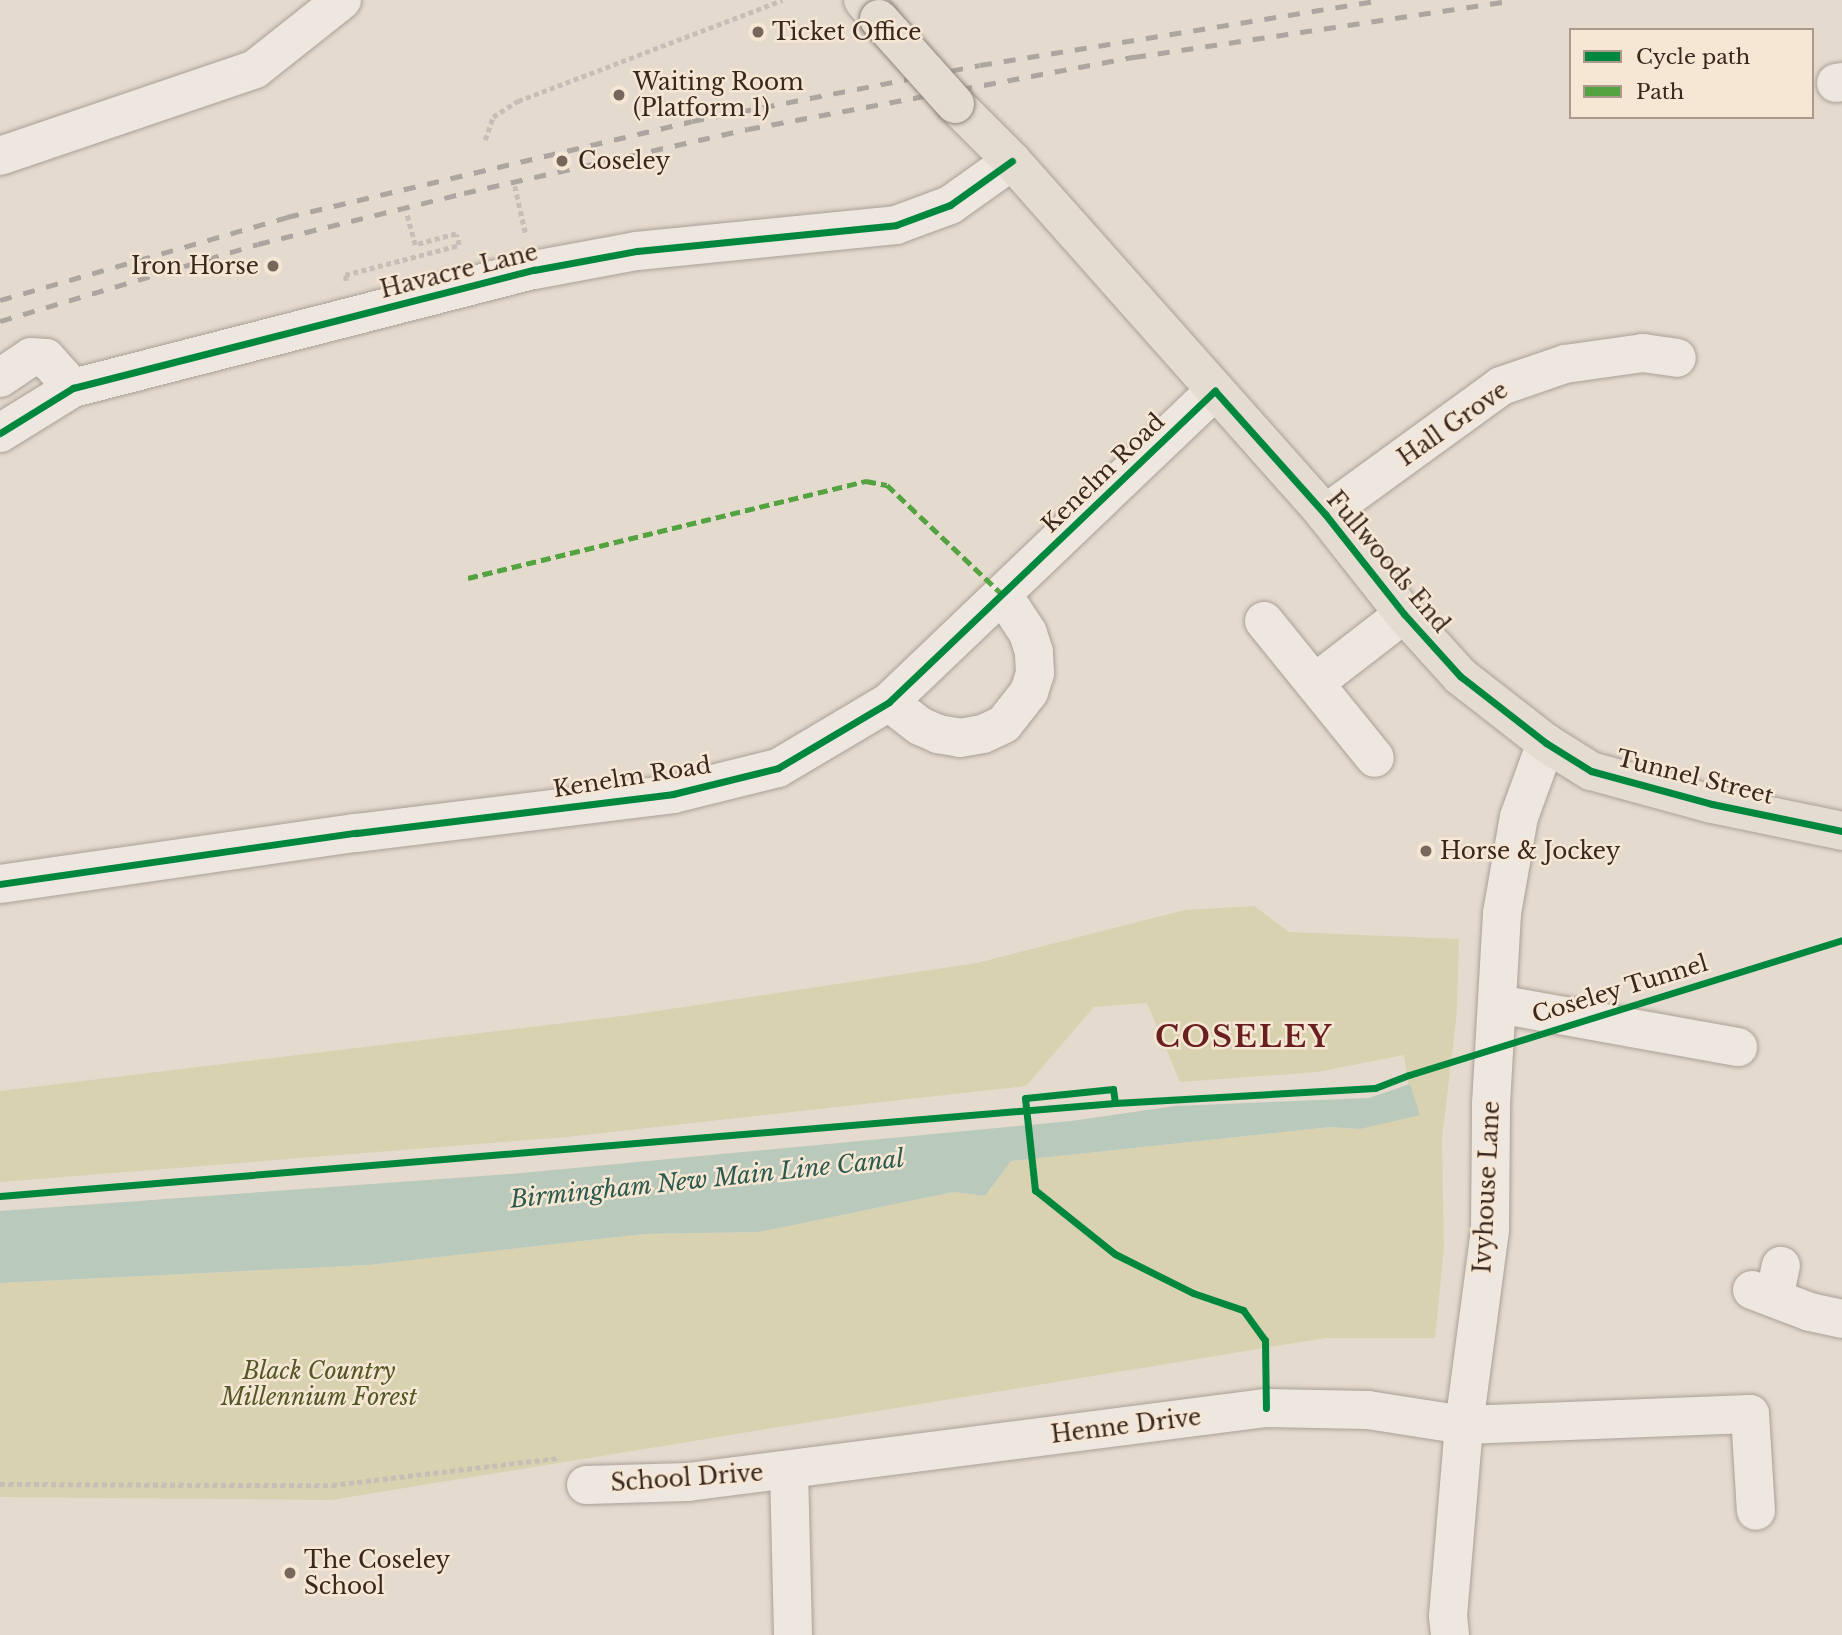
<!DOCTYPE html>
<style>
body{margin:0}
#map{position:relative;width:1842px;height:1635px;overflow:hidden;background:#e5dace;font-family:"Libre Baskerville",serif}
div>[style]{position:absolute}
.green>*{inset:0;background:#d8d2b0}
.water>*{inset:0;background:#b9c9bc}
.path>*{height:4.5px;margin-top:-2.25px;transform-origin:0;background:repeating-linear-gradient(90deg,#c6beb7 0 5px,transparent 0 8.5px)}
.roads{filter:drop-shadow(0 0 2px #aaa097) drop-shadow(0 0 2px #aaa097)}
.minor>*{height:38px;margin:-19px;padding:0 19px;transform-origin:19px;border-radius:19px;background:#eee7e0}
.major>*{height:38px;margin:-19px;padding:0 19px;transform-origin:19px;border-radius:19px;background:#e5dcd1}
.rail>*{height:5px;margin-top:-2.5px;transform-origin:0;background:repeating-linear-gradient(90deg,#ada6a0 0 12px,transparent 0 24px)}
.bridges{filter:drop-shadow(0 0 2px #90857e) drop-shadow(0 0 2px #90857e)}
.major-bridge>*{height:38px;margin:-19px;padding:0 19px;transform-origin:19px;border-radius:19px;background:#e5dcd1}
.quiet>*{height:5px;margin-top:-2.5px;transform-origin:0;background:repeating-linear-gradient(90deg,#54a341 0 10px,transparent 0 15px)}
.cycleway>*{height:7px;margin:-3.5px;padding:0 3.5px;transform-origin:3.5px;border-radius:3.5px;background:#00873e}
.dots>*{width:19px;height:19px;translate:-50% -50%;box-sizing:border-box;border:4px solid #f6e7d4;border-radius:50%}
span{translate:-50% -50%;white-space:nowrap;text-align:center;line-height:1.15;-webkit-text-stroke:5px #f6e7d4;paint-order:stroke}
.poi-label{font-size:23px;color:#3a271e}
.left{translate:0 -50%;text-align:left}
.right{translate:-100% -50%;text-align:right}
.street-label{font-size:23px;color:#3a271e}
.park-label{font-size:23px;color:#535725;font-style:italic}
.water-label{font-size:24px;color:#2d5a4f;font-style:italic}
.district-label{font-size:30px;color:#681f1d;font-weight:700;letter-spacing:2px}
.legend{position:absolute;left:1569px;top:28px;width:245px;height:91px;box-sizing:border-box;background:#f6e7d4;border:2px solid #ab9a8b;margin:0;padding:9px 12px;list-style:none;font-size:21px;color:#3a271e}
.legend li{display:flex;align-items:center;gap:14px;height:35px}
.legend b{width:35px;border:2px solid #ab9a8b}
</style>
<div id="map">
<div class="green">
<i style="clip-path:polygon(1254px 906px,1289px 932px,1459px 939px,1457px 1011px,1442px 1139px,1444px 1249px,1435px 1338px,1326px 1338px,331px 1500px,0 1497px,0 1283px,368px 1265px,644px 1234px,759px 1232px,953px 1192px,985px 1196px,1011px 1161px,1330px 1127px,1360px 1129px,1411px 1102px,1404px 1055px,1317px 1072px,1180px 1082px,1147px 1003px,1094px 1007px,1026px 1086px,566px 1137px,0 1182px,0 1091px,630px 1015px,977px 963px,1185px 910px)"></i>
</div>
<div class="water">
<i style="clip-path:polygon(1410px 1084px,1420px 1115px,1360px 1129px,1330px 1127px,1011px 1161px,985px 1196px,953px 1192px,759px 1232px,644px 1234px,368px 1265px,0 1283px,0 1211px,511px 1174px,1071px 1121px,1175px 1106px,1369px 1098px)"></i>
</div>
<div class="path">
<i style="left:485px;top:140px;width:24px;rotate:-71deg"></i>
<i style="left:493px;top:117px;width:30px;rotate:-33deg"></i>
<i style="left:518px;top:101px;width:283px;rotate:-20.9deg"></i>
<i style="left:515px;top:186px;width:50px;rotate:77.3deg"></i>
<i style="left:346px;top:281px;width:6px;rotate:-99deg"></i>
<i style="left:345px;top:275px;width:118px;rotate:-14.7deg"></i>
<i style="left:459px;top:245px;width:11px;rotate:-105deg"></i>
<i style="left:456px;top:234px;width:42px;rotate:165deg"></i>
<i style="left:415px;top:245px;width:34px;rotate:-105deg"></i>
<i style="left:0;top:1484px;width:332px;rotate:0.2deg"></i>
<i style="left:332px;top:1485px;width:229px;rotate:-6.8deg"></i>
</div>
<div class="roads">
<div class="minor">
<i style="left:1836px;top:83px;width:6px;rotate:-9deg"></i>
<i style="left:0;top:156px;width:269px;rotate:-18.8deg"></i>
<i style="left:255px;top:69px;width:111px;rotate:-38.4deg"></i>
<i style="left:0;top:378px;width:37px;rotate:-34deg"></i>
<i style="left:31px;top:357px;width:15px;rotate:4deg"></i>
<i style="left:46px;top:358px;width:40px;rotate:48deg"></i>
<i style="left:0;top:433px;width:86px;rotate:-31.7deg"></i>
<i style="left:73px;top:388px;width:476px;rotate:-14.4deg"></i>
<i style="left:534px;top:270px;width:105px;rotate:-10.5deg"></i>
<i style="left:637px;top:251px;width:260px;rotate:-5.7deg"></i>
<i style="left:896px;top:225px;width:58px;rotate:-20.3deg"></i>
<i style="left:950px;top:205px;width:76px;rotate:-35.4deg"></i>
<i style="left:1325px;top:514px;width:218px;rotate:-36deg"></i>
<i style="left:1501px;top:386px;width:68px;rotate:-19deg"></i>
<i style="left:1565px;top:364px;width:79px;rotate:-8deg"></i>
<i style="left:1643px;top:353px;width:34px;rotate:8deg"></i>
<i style="left:1264px;top:621px;width:176px;rotate:51deg"></i>
<i style="left:1316px;top:682px;width:111px;rotate:-37.7deg"></i>
<i style="left:889px;top:702px;width:39px;rotate:38deg"></i>
<i style="left:920px;top:726px;width:20px;rotate:24deg"></i>
<i style="left:938px;top:734px;width:22px;rotate:10deg"></i>
<i style="left:960px;top:738px;width:23px;rotate:-10deg"></i>
<i style="left:983px;top:734px;width:23px;rotate:-25deg"></i>
<i style="left:1004px;top:724px;width:41px;rotate:-52deg"></i>
<i style="left:1029px;top:692px;width:20px;rotate:-72deg"></i>
<i style="left:1035px;top:673px;width:21px;rotate:-93deg"></i>
<i style="left:1034px;top:652px;width:20px;rotate:-108deg"></i>
<i style="left:1028px;top:633px;width:45px;rotate:-123.3deg"></i>
<i style="left:0;top:884px;width:360px;rotate:-8.2deg"></i>
<i style="left:356px;top:833px;width:319px;rotate:-7deg"></i>
<i style="left:673px;top:794px;width:108px;rotate:-13.9deg"></i>
<i style="left:778px;top:768px;width:129px;rotate:-30.7deg"></i>
<i style="left:889px;top:702px;width:451px;rotate:-43.7deg"></i>
<i style="left:1498px;top:1004px;width:244px;rotate:10.2deg"></i>
<i style="left:1752px;top:1290px;width:62px;rotate:20.8deg"></i>
<i style="left:1810px;top:1312px;width:33px;rotate:12deg"></i>
<i style="left:1774px;top:1298px;width:33px;rotate:-78deg"></i>
<i style="left:789px;top:1470px;width:165px;rotate:88.6deg"></i>
<i style="left:586px;top:1485px;width:102px;rotate:-1.7deg"></i>
<i style="left:688px;top:1482px;width:583px;rotate:-7.3deg"></i>
<i style="left:1266px;top:1408px;width:102px;rotate:1.1deg"></i>
<i style="left:1368px;top:1410px;width:97px;rotate:8.9deg"></i>
<i style="left:1464px;top:1425px;width:286px;rotate:-2.2deg"></i>
<i style="left:1750px;top:1414px;width:97px;rotate:86.5deg"></i>
<i style="left:1450px;top:1635px;width:19px;rotate:-96deg"></i>
<i style="left:1448px;top:1616px;width:192px;rotate:-85.2deg"></i>
<i style="left:1464px;top:1425px;width:198px;rotate:-82.4deg"></i>
<i style="left:1490px;top:1229px;width:125px;rotate:-89.5deg"></i>
<i style="left:1491px;top:1104px;width:191px;rotate:-86.7deg"></i>
<i style="left:1502px;top:913px;width:97px;rotate:-80deg"></i>
<i style="left:1519px;top:817px;width:79px;rotate:-70deg"></i>
</div>
<div class="major">
<i style="left:863px;top:0;width:25px;rotate:50deg"></i>
<i style="left:955px;top:104px;width:81px;rotate:45deg"></i>
<i style="left:1012px;top:161px;width:472px;rotate:48.4deg"></i>
<i style="left:1325px;top:514px;width:127px;rotate:51.7deg"></i>
<i style="left:1404px;top:614px;width:84px;rotate:47.9deg"></i>
<i style="left:1460px;top:676px;width:109px;rotate:37.9deg"></i>
<i style="left:1546px;top:743px;width:53px;rotate:31.9deg"></i>
<i style="left:1591px;top:771px;width:125px;rotate:15.3deg"></i>
<i style="left:1712px;top:804px;width:133px;rotate:11.7deg"></i>
</div>
</div>
<div class="rail">
<i style="left:0;top:300px;width:299px;rotate:-16.1deg"></i>
<i style="left:287px;top:217px;width:416px;rotate:-13.3deg"></i>
<i style="left:692px;top:121px;width:293px;rotate:-11deg"></i>
<i style="left:980px;top:65px;width:408px;rotate:-9.2deg"></i>
<i style="left:0;top:321px;width:269px;rotate:-16.6deg"></i>
<i style="left:258px;top:244px;width:212px;rotate:-13.9deg"></i>
<i style="left:464px;top:193px;width:291px;rotate:-12.7deg"></i>
<i style="left:748px;top:129px;width:393px;rotate:-10.6deg"></i>
<i style="left:1134px;top:57px;width:384px;rotate:-8.5deg"></i>
</div>
<div class="bridges">
<div class="major-bridge">
<i style="left:879px;top:19px;width:114px;rotate:48.2deg"></i>
</div>
</div>
<div class="quiet">
<i style="left:468px;top:578px;width:410px;rotate:-13.7deg"></i>
<i style="left:866px;top:481px;width:21px;rotate:11deg"></i>
<i style="left:887px;top:485px;width:160px;rotate:43.5deg"></i>
</div>
<div class="cycleway">
<i style="left:0;top:433px;width:86px;rotate:-31.7deg"></i>
<i style="left:73px;top:388px;width:476px;rotate:-14.4deg"></i>
<i style="left:534px;top:270px;width:105px;rotate:-10.5deg"></i>
<i style="left:637px;top:251px;width:260px;rotate:-5.7deg"></i>
<i style="left:896px;top:225px;width:58px;rotate:-20.3deg"></i>
<i style="left:950px;top:205px;width:76px;rotate:-35.4deg"></i>
<i style="left:0;top:884px;width:360px;rotate:-8.2deg"></i>
<i style="left:356px;top:833px;width:319px;rotate:-7deg"></i>
<i style="left:673px;top:794px;width:108px;rotate:-13.9deg"></i>
<i style="left:778px;top:768px;width:129px;rotate:-30.7deg"></i>
<i style="left:889px;top:702px;width:451px;rotate:-43.7deg"></i>
<i style="left:1215px;top:391px;width:165px;rotate:48.2deg"></i>
<i style="left:1325px;top:514px;width:127px;rotate:51.7deg"></i>
<i style="left:1404px;top:614px;width:84px;rotate:47.9deg"></i>
<i style="left:1460px;top:676px;width:109px;rotate:37.9deg"></i>
<i style="left:1546px;top:743px;width:53px;rotate:31.9deg"></i>
<i style="left:1591px;top:771px;width:125px;rotate:15.3deg"></i>
<i style="left:1712px;top:804px;width:133px;rotate:11.7deg"></i>
<i style="left:1115px;top:1103px;width:14px;rotate:-98deg"></i>
<i style="left:1113px;top:1089px;width:88px;rotate:174.2deg"></i>
<i style="left:1025px;top:1098px;width:93px;rotate:83.8deg"></i>
<i style="left:1035px;top:1190px;width:102px;rotate:38.7deg"></i>
<i style="left:1115px;top:1254px;width:87px;rotate:26.6deg"></i>
<i style="left:1193px;top:1293px;width:53px;rotate:18.8deg"></i>
<i style="left:1243px;top:1310px;width:37px;rotate:54deg"></i>
<i style="left:1265px;top:1340px;width:68px;rotate:89.2deg"></i>
<i style="left:0;top:1196px;width:1119px;rotate:-4.77deg"></i>
<i style="left:1115px;top:1103px;width:260px;rotate:-3.3deg"></i>
<i style="left:1375px;top:1088px;width:36px;rotate:-21deg"></i>
<i style="left:1409px;top:1075px;width:454px;rotate:-17.3deg"></i>
</div>
<div class="dots">
<i style="left:758px;top:32px;background:#76665c"></i>
<i style="left:619px;top:95px;background:#76665c"></i>
<i style="left:562px;top:161px;background:#76665c"></i>
<i style="left:273px;top:266px;background:#76665c"></i>
<i style="left:1426px;top:851px;background:#76665c"></i>
<i style="left:290px;top:1573px;background:#76665c"></i>
</div>
<div class="poi-label">
<span class="left" style="left:772px;top:32px">Ticket Office</span>
<span class="left" style="left:633px;top:95px">Waiting Room<br>(Platform 1)</span>
<span class="left" style="left:578px;top:161px">Coseley</span>
<span class="right" style="left:259px;top:266px">Iron Horse</span>
<span class="left" style="left:1440px;top:851px">Horse &amp; Jockey</span>
<span class="left" style="left:304px;top:1573px">The Coseley<br>School</span>
</div>
<div class="street-label">
<span style="left:459px;top:271px;rotate:-14deg">Havacre Lane</span>
<span style="left:1453px;top:424px;rotate:-35deg">Hall Grove</span>
<span style="left:1103px;top:473px;rotate:-44deg">Kenelm Road</span>
<span style="left:1388px;top:562px;rotate:50deg">Fullwoods End</span>
<span style="left:632px;top:777px;rotate:-9deg">Kenelm Road</span>
<span style="left:1695px;top:777px;rotate:14deg">Tunnel Street</span>
<span style="left:1620px;top:989px;rotate:-17deg">Coseley Tunnel</span>
<span style="left:1487px;top:1187px;rotate:-87deg">Ivyhouse Lane</span>
<span style="left:1126px;top:1426px;rotate:-7deg">Henne Drive</span>
<span style="left:687px;top:1478px;rotate:-4deg">School Drive</span>
</div>
<div class="park-label">
<span style="left:319px;top:1384px">Black Country<br>Millennium Forest</span>
</div>
<div class="water-label">
<span style="left:707px;top:1179px;rotate:-6deg">Birmingham New Main Line Canal</span>
</div>
<div class="district-label">
<span style="left:1244px;top:1037px">COSELEY</span>
</div>
<ul class="legend">
<li><b style="height:9px;background:#00873e"></b>Cycle path</li>
<li><b style="height:9px;background:#54a341"></b>Path</li>
</ul>
</div>
